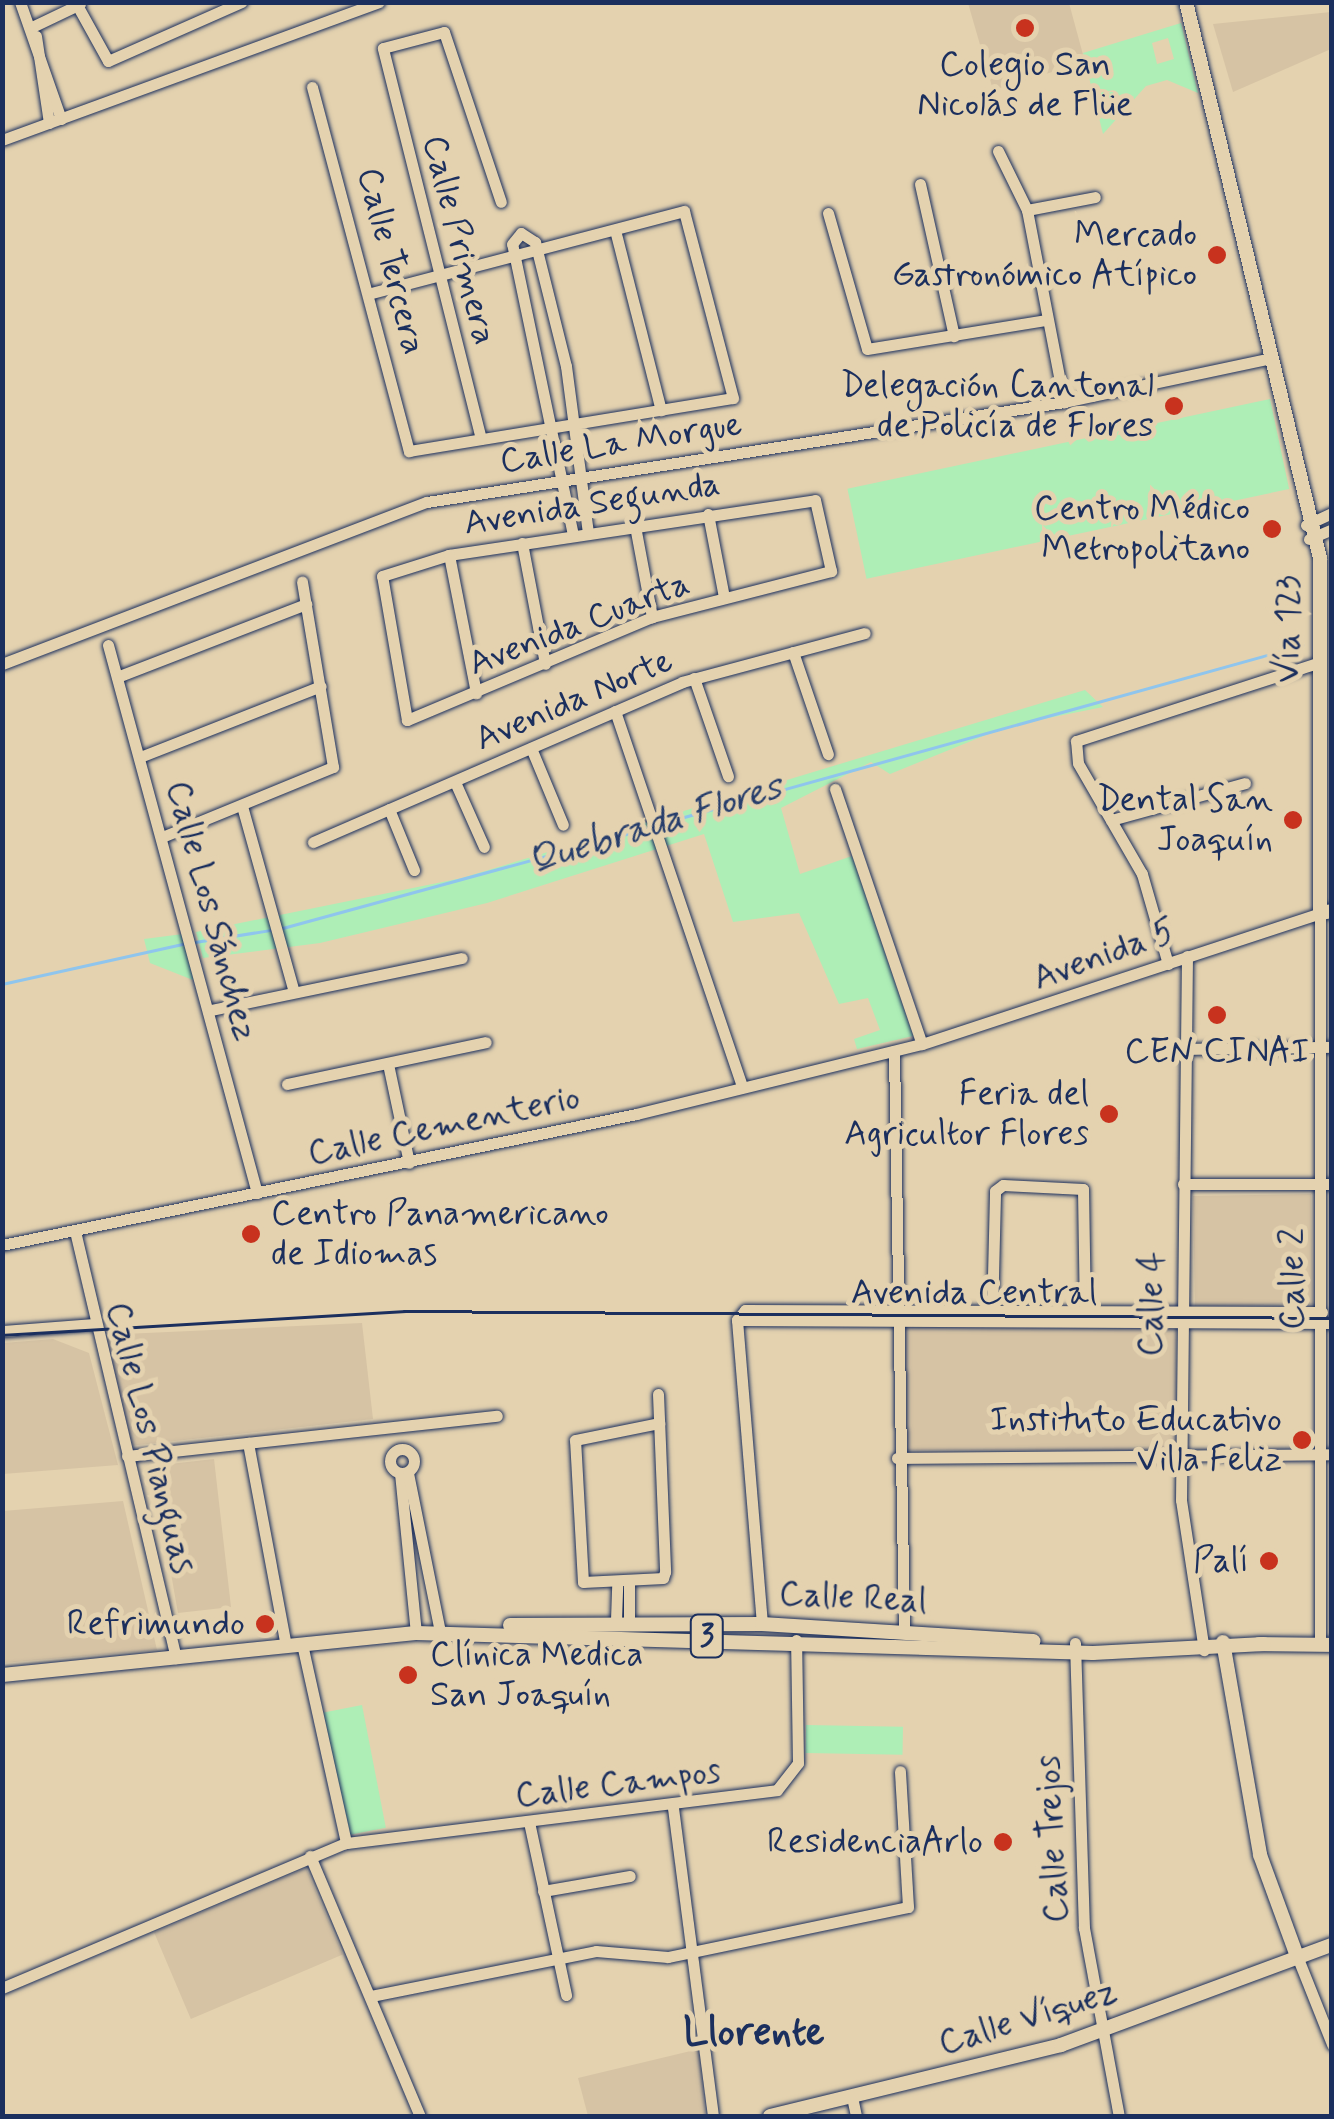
<!DOCTYPE html>
<meta charset="utf-8">
<style>
body{margin:0}
#map{position:relative;width:1334px;height:2119px;overflow:hidden;background:#e4d2af;font-family:Mynerve,sans-serif}
div>[style]{position:absolute}
.built>*{inset:0;background:#d6c3a4;transform-origin:0 0}
.green>*{inset:0;background:#aeeeb6;transform-origin:0 0}
.stream>*{height:2.5px;margin:-1.25px;padding:0 1.25px;transform-origin:1.25px;border-radius:1.25px;background:#8fc5ed}
.roads{filter:drop-shadow(0 0 2px #1b2f5e) drop-shadow(0 0 2px #1b2f5e)}
.minor>*{height:11px;margin:-5.5px;padding:0 5.5px;transform-origin:5.5px;border-radius:5.5px;background:#e4d2af}
.minor>.ring{margin:-5.5px;padding:0;box-sizing:content-box;background:none;border:11px solid #e4d2af;border-radius:50%}
.major>*{height:14px;margin:-7px;padding:0 7px;transform-origin:7px;border-radius:7px;background:#e4d2af}
.rail>*{height:2.5px;margin:-1.25px;padding:0 1.25px;transform-origin:1.25px;border-radius:1.25px;background:#1b2f5e}
.dots>*{width:28px;height:28px;translate:-50% -50%;box-sizing:border-box;border:5px solid #e4d2af;border-radius:50%}
span{translate:-50% -50%;white-space:nowrap;text-align:center;line-height:1.15;-webkit-text-stroke:10px #e4d2af;paint-order:stroke}
.shield-label span{padding:2px 8px;background:#e4d2af;border:2px solid;border-radius:8px;-webkit-text-stroke-width:0}
.shield-label{font-size:32px;color:#1b2f5e;font-weight:700}
.poi-label{font-size:35px;color:#1b2f5e}
.right{translate:-100% -50%;text-align:right}
.left{translate:0 -50%;text-align:left}
.street-label{font-size:35px;color:#1b2f5e}
.water-label{font-size:38px;color:#273e6c;font-style:italic}
.quarter-label{font-size:40px;color:#1b2f5e;font-weight:700}
.frame{position:absolute;inset:0;border:5px solid #1b2f5e;pointer-events:none}
</style>
<div id="map">
<div class="built">
<i style="clip-path:polygon(968px 3px,1069px 3px,1085px 62px,993px 90px)"></i>
<i style="clip-path:polygon(1331px 12px,1331px 49px,1233px 92px,1213px 24px)"></i>
<i style="left:1311px;top:1194px;width:110px;height:118px;rotate:89deg"></i>
<i style="clip-path:polygon(362px 1323px,373px 1419px,129px 1446px,102px 1335px)"></i>
<i style="left:1176px;top:1327px;width:123px;height:274px;rotate:90deg"></i>
<i style="clip-path:polygon(53px 1339px,89px 1353px,118px 1465px,3px 1474px,3px 1343px)"></i>
<i style="clip-path:polygon(214px 1459px,231px 1607px,178px 1613px,152px 1466px)"></i>
<i style="clip-path:polygon(123px 1501px,157px 1650px,3px 1663px,3px 1511px)"></i>
<i style="left:306px;top:1868px;width:94px;height:165px;rotate:67deg"></i>
<i style="clip-path:polygon(699px 2049px,705px 2114px,588px 2116px,578px 2078px)"></i>
</div>
<div class="green">
<i style="clip-path:polygon(evenodd,1181px 23px,1198px 93px,1167px 80px,1146px 86px,1103px 134px,1083px 53px,1181px 23px,1168px 38px,1174px 59px,1157px 64px,1152px 43px,1168px 38px)"></i>
<i style="left:1270px;top:399px;width:92px;height:432px;rotate:78deg"></i>
<i style="clip-path:polygon(1085px 690px,1103px 707px,1008px 726px,890px 774px,871px 762px,781px 808px,800px 874px,852px 856px,913px 1036px,857px 1049px,854px 1039px,880px 1030px,868px 998px,839px 1004px,799px 913px,733px 922px,704px 834px,487px 903px,320px 943px,203px 958px,196px 932px,462px 878px)"></i>
<i style="clip-path:polygon(183px 934px,198px 982px,150px 963px,144px 939px)"></i>
<i style="left:362px;top:1705px;width:125px;height:39px;rotate:79deg"></i>
<i style="left:806px;top:1725px;width:97px;height:28px;rotate:1deg"></i>
</div>
<div class="stream">
<i style="left:659px;top:824px;width:668px;rotate:-15.53deg"></i>
<i style="left:279px;top:929px;width:387px;rotate:-15.3deg"></i>
<i style="left:195px;top:942px;width:77px;rotate:-9deg"></i>
<i style="left:2px;top:984px;width:189px;rotate:-12.5deg"></i>
</div>
<div class="roads">
<div class="minor">
<i style="left:20px;top:2px;width:124px;rotate:70.7deg"></i>
<i style="left:77px;top:5px;width:64px;rotate:61deg"></i>
<i style="left:108px;top:61px;width:146px;rotate:-23.8deg"></i>
<i style="left:34px;top:26px;width:51px;rotate:-25.6deg"></i>
<i style="left:36px;top:36px;width:88px;rotate:81.5deg"></i>
<i style="left:312px;top:87px;width:377px;rotate:75.1deg"></i>
<i style="left:409px;top:451px;width:328px;rotate:-9.3deg"></i>
<i style="left:733px;top:398px;width:193px;rotate:-104.7deg"></i>
<i style="left:684px;top:211px;width:324px;rotate:165.3deg"></i>
<i style="left:2px;top:140px;width:401px;rotate:-20.1deg"></i>
<i style="left:998px;top:151px;width:66px;rotate:63.8deg"></i>
<i style="left:1027px;top:210px;width:196px;rotate:79.1deg"></i>
<i style="left:920px;top:184px;width:156px;rotate:77.4deg"></i>
<i style="left:1027px;top:210px;width:69px;rotate:-10.8deg"></i>
<i style="left:828px;top:213px;width:141px;rotate:74deg"></i>
<i style="left:867px;top:349px;width:182px;rotate:-9.2deg"></i>
<i style="left:615px;top:230px;width:186px;rotate:75.7deg"></i>
<i style="left:481px;top:439px;width:403px;rotate:-104.1deg"></i>
<i style="left:383px;top:48px;width:63px;rotate:-14.7deg"></i>
<i style="left:444px;top:32px;width:179px;rotate:71.5deg"></i>
<i style="left:815px;top:500px;width:73px;rotate:77.3deg"></i>
<i style="left:831px;top:571px;width:185px;rotate:165.6deg"></i>
<i style="left:652px;top:617px;width:266px;rotate:157.2deg"></i>
<i style="left:407px;top:720px;width:146px;rotate:-99.8deg"></i>
<i style="left:382px;top:576px;width:70px;rotate:-17.4deg"></i>
<i style="left:449px;top:555px;width:370px;rotate:-8.5deg"></i>
<i style="left:708px;top:514px;width:85px;rotate:79.1deg"></i>
<i style="left:1306px;top:525px;width:29px;rotate:-25deg"></i>
<i style="left:635px;top:526px;width:93px;rotate:79.4deg"></i>
<i style="left:573px;top:535px;width:297px;rotate:-101.8deg"></i>
<i style="left:512px;top:244px;width:14px;rotate:-51deg"></i>
<i style="left:521px;top:233px;width:17px;rotate:33deg"></i>
<i style="left:535px;top:242px;width:128px;rotate:76deg"></i>
<i style="left:566px;top:366px;width:168px;rotate:82.5deg"></i>
<i style="left:1309px;top:539px;width:25px;rotate:-23deg"></i>
<i style="left:522px;top:543px;width:123px;rotate:79.2deg"></i>
<i style="left:449px;top:555px;width:141px;rotate:78.9deg"></i>
<i style="left:108px;top:645px;width:568px;rotate:74.79deg"></i>
<i style="left:793px;top:652px;width:108px;rotate:71.1deg"></i>
<i style="left:2px;top:664px;width:455px;rotate:-20.9deg"></i>
<i style="left:427px;top:502px;width:645px;rotate:-8.92deg"></i>
<i style="left:1064px;top:402px;width:212px;rotate:-12deg"></i>
<i style="left:117px;top:677px;width:203px;rotate:-21.1deg"></i>
<i style="left:694px;top:678px;width:104px;rotate:70.9deg"></i>
<i style="left:615px;top:711px;width:397px;rotate:71.3deg"></i>
<i style="left:531px;top:748px;width:83px;rotate:67.4deg"></i>
<i style="left:140px;top:757px;width:194px;rotate:-21.4deg"></i>
<i style="left:455px;top:782px;width:71px;rotate:66deg"></i>
<i style="left:835px;top:789px;width:269px;rotate:71.2deg"></i>
<i style="left:242px;top:806px;width:193px;rotate:74.4deg"></i>
<i style="left:389px;top:809px;width:66px;rotate:67.7deg"></i>
<i style="left:1111px;top:820px;width:139px;rotate:-15.4deg"></i>
<i style="left:162px;top:837px;width:185px;rotate:-22.3deg"></i>
<i style="left:333px;top:767px;width:188px;rotate:-99.5deg"></i>
<i style="left:313px;top:842px;width:402px;rotate:-23.4deg"></i>
<i style="left:682px;top:682px;width:189px;rotate:-15deg"></i>
<i style="left:1187px;top:956px;width:544px;rotate:90.63deg"></i>
<i style="left:1181px;top:1500px;width:152px;rotate:81.3deg"></i>
<i style="left:1168px;top:964px;width:94px;rotate:-106.1deg"></i>
<i style="left:1142px;top:874px;width:128px;rotate:-120deg"></i>
<i style="left:1078px;top:763px;width:22px;rotate:-95deg"></i>
<i style="left:1076px;top:741px;width:253px;rotate:-17.9deg"></i>
<i style="left:211px;top:1010px;width:256px;rotate:-11.7deg"></i>
<i style="left:1185px;top:1049px;width:147px;rotate:-0.8deg"></i>
<i style="left:894px;top:1051px;width:580px;rotate:89.01deg"></i>
<i style="left:388px;top:1064px;width:101px;rotate:78deg"></i>
<i style="left:287px;top:1084px;width:203px;rotate:-11.9deg"></i>
<i style="left:1183px;top:1184px;width:149px"></i>
<i style="left:75px;top:1231px;width:439px;rotate:76.7deg"></i>
<i style="left:2px;top:1245px;width:647px;rotate:-11.67deg"></i>
<i style="left:636px;top:1114px;width:294px;rotate:-13.8deg"></i>
<i style="left:922px;top:1044px;width:419px;rotate:-18.2deg"></i>
<i style="left:1320px;top:913px;width:732px;rotate:90deg"></i>
<i style="left:992px;top:1317px;width:126px;rotate:-88.6deg"></i>
<i style="left:995px;top:1191px;width:10px;rotate:-37deg"></i>
<i style="left:1003px;top:1185px;width:80px;rotate:2.9deg"></i>
<i style="left:1083px;top:1189px;width:128px;rotate:89.1deg"></i>
<i style="left:737px;top:1320px;width:595px;rotate:0.29deg"></i>
<i style="left:737px;top:1320px;width:13px;rotate:-51deg"></i>
<i style="left:745px;top:1310px;width:577px;rotate:0.2deg"></i>
<i style="left:737px;top:1320px;width:305px;rotate:85.3deg"></i>
<i style="left:2px;top:1331px;width:90px;rotate:-4.4deg"></i>
<i style="left:658px;top:1394px;width:178px;rotate:87.7deg"></i>
<i style="left:665px;top:1572px;width:6px;rotate:108deg"></i>
<i style="left:663px;top:1578px;width:80px;rotate:177.1deg"></i>
<i style="left:583px;top:1582px;width:142px;rotate:-93.2deg"></i>
<i style="left:575px;top:1440px;width:86px;rotate:-11.4deg"></i>
<i style="left:248px;top:1443px;width:207px;rotate:79.4deg"></i>
<i class="ring" style="left:390px;top:1449px;width:13px;height:13px"></i>
<i style="left:127px;top:1456px;width:372px;rotate:-6.2deg"></i>
<i style="left:897px;top:1458px;width:435px;rotate:-0.5deg"></i>
<i style="left:400px;top:1473px;width:161px;rotate:84.3deg"></i>
<i style="left:408px;top:1473px;width:162px;rotate:78.6deg"></i>
<i style="left:629px;top:1582px;width:38px;rotate:90deg"></i>
<i style="left:616px;top:1620px;width:38px;rotate:-88deg"></i>
<i style="left:1075px;top:1643px;width:285px;rotate:88.2deg"></i>
<i style="left:1084px;top:1928px;width:191px;rotate:79.5deg"></i>
<i style="left:302px;top:1644px;width:204px;rotate:77.5deg"></i>
<i style="left:673px;top:1808px;width:311px;rotate:82.6deg"></i>
<i style="left:529px;top:1822px;width:177px;rotate:77.9deg"></i>
<i style="left:310px;top:1856px;width:282px;rotate:67.1deg"></i>
<i style="left:543px;top:1891px;width:88px;rotate:-9.8deg"></i>
<i style="left:1297px;top:1956px;width:95px;rotate:68.3deg"></i>
<i style="left:2px;top:1988px;width:373px;rotate:-22.9deg"></i>
<i style="left:346px;top:1843px;width:434px;rotate:-7deg"></i>
<i style="left:777px;top:1790px;width:34px;rotate:-52deg"></i>
<i style="left:798px;top:1763px;width:123px;rotate:-90.9deg"></i>
<i style="left:371px;top:1996px;width:229px;rotate:-11.3deg"></i>
<i style="left:596px;top:1951px;width:72px;rotate:4.8deg"></i>
<i style="left:668px;top:1957px;width:245px;rotate:-11.8deg"></i>
<i style="left:908px;top:1907px;width:136px;rotate:-93.4deg"></i>
<i style="left:852px;top:2097px;width:19px;rotate:78deg"></i>
</div>
<div class="major">
<i style="left:1186px;top:2px;width:572px;rotate:76.45deg"></i>
<i style="left:1320px;top:558px;width:355px;rotate:90deg"></i>
<i style="left:1320px;top:913px;width:12px;rotate:-9deg"></i>
<i style="left:510px;top:1625px;width:252px;rotate:-0.2deg"></i>
<i style="left:762px;top:1624px;width:272px;rotate:3.6deg"></i>
<i style="left:1223px;top:1642px;width:216px;rotate:80.1deg"></i>
<i style="left:1260px;top:1855px;width:108px;rotate:69.9deg"></i>
<i style="left:1259px;top:1644px;width:73px;rotate:0.8deg"></i>
<i style="left:2px;top:1675px;width:416px;rotate:-5.8deg"></i>
<i style="left:416px;top:1633px;width:677px;rotate:1.69deg"></i>
<i style="left:1093px;top:1653px;width:171px;rotate:-3deg"></i>
<i style="left:770px;top:2116px;width:300px;rotate:-13.7deg"></i>
<i style="left:1061px;top:2045px;width:289px;rotate:-20.3deg"></i>
</div>
</div>
<div class="rail">
<i style="left:2px;top:1335px;width:403px;rotate:-3.4deg"></i>
<i style="left:404px;top:1311px;width:928px;rotate:0.43deg"></i>
</div>
<div class="dots">
<i style="left:1025px;top:28px;background:#c8321e"></i>
<i style="left:1217px;top:255px;background:#c8321e"></i>
<i style="left:1174px;top:406px;background:#c8321e"></i>
<i style="left:1272px;top:529px;background:#c8321e"></i>
<i style="left:1293px;top:820px;background:#c8321e"></i>
<i style="left:1217px;top:1015px;background:#c8321e"></i>
<i style="left:1109px;top:1114px;background:#c8321e"></i>
<i style="left:251px;top:1234px;background:#c8321e"></i>
<i style="left:1302px;top:1440px;background:#c8321e"></i>
<i style="left:1269px;top:1561px;background:#c8321e"></i>
<i style="left:265px;top:1624px;background:#c8321e"></i>
<i style="left:408px;top:1675px;background:#c8321e"></i>
<i style="left:1003px;top:1842px;background:#c8321e"></i>
</div>
<div class="shield-label">
<span style="left:707px;top:1636px">3</span>
</div>
<div class="poi-label">
<span style="left:1025px;top:85px">Colegio San<br>Nicolás de Flüe</span>
<span class="right" style="left:1197px;top:255px">Mercado<br>Gastronómico Atípico</span>
<span class="right" style="left:1154px;top:406px">Delegación Cantonal<br>de Policía de Flores</span>
<span class="right" style="left:1250px;top:529px">Centro Médico<br>Metropolitano</span>
<span class="right" style="left:1273px;top:820px">Dental San<br>Joaquín</span>
<span style="left:1217px;top:1052px">CEN CINAI</span>
<span class="right" style="left:1089px;top:1114px">Feria del<br>Agricultor Flores</span>
<span class="left" style="left:271px;top:1234px">Centro Panamericano<br>de Idiomas</span>
<span class="right" style="left:1282px;top:1440px">Instituto Educativo<br>Villa Feliz</span>
<span class="right" style="left:1249px;top:1561px">Palí</span>
<span class="right" style="left:245px;top:1624px">Refrimundo</span>
<span class="left" style="left:430px;top:1675px">Clínica Medica<br>San Joaquín</span>
<span class="right" style="left:983px;top:1842px">ResidenciaArlo</span>
</div>
<div class="street-label">
<span style="left:459px;top:240px;rotate:76deg">Calle Primera</span>
<span style="left:391px;top:261px;rotate:76deg">Calle Tercera</span>
<span style="left:621px;top:443px;rotate:-9deg">Calle La Morgue</span>
<span style="left:592px;top:504px;rotate:-9deg">Avenida Segunda</span>
<span style="left:579px;top:624px;rotate:-21deg">Avenida Cuarta</span>
<span style="left:1289px;top:629px;rotate:-89deg">Vía 123</span>
<span style="left:574px;top:700px;rotate:-23deg">Avenida Norte</span>
<span style="left:211px;top:911px;rotate:75deg">Calle Los Sánchez</span>
<span style="left:1104px;top:955px;rotate:-20deg">Avenida 5</span>
<span style="left:444px;top:1126px;rotate:-12deg">Calle Cementerio</span>
<span style="left:1293px;top:1279px;rotate:-90deg">Calle 2</span>
<span style="left:974px;top:1293px">Avenida Central</span>
<span style="left:1152px;top:1304px;rotate:-89deg">Calle 4</span>
<span style="left:150px;top:1438px;rotate:76deg">Calle Los Pianguas</span>
<span style="left:853px;top:1598px;rotate:3deg">Calle Real</span>
<span style="left:618px;top:1784px;rotate:-7deg">Calle Campos</span>
<span style="left:1053px;top:1839px;rotate:-93deg">Calle Trejos</span>
<span style="left:1028px;top:2018px;rotate:-17deg">Calle Víquez</span>
</div>
<div class="water-label">
<span style="left:655px;top:825px;rotate:-17deg">Quebrada Flores</span>
</div>
<div class="quarter-label">
<span style="left:754px;top:2033px">Llorente</span>
</div>
<div class="frame"></div>
</div>
